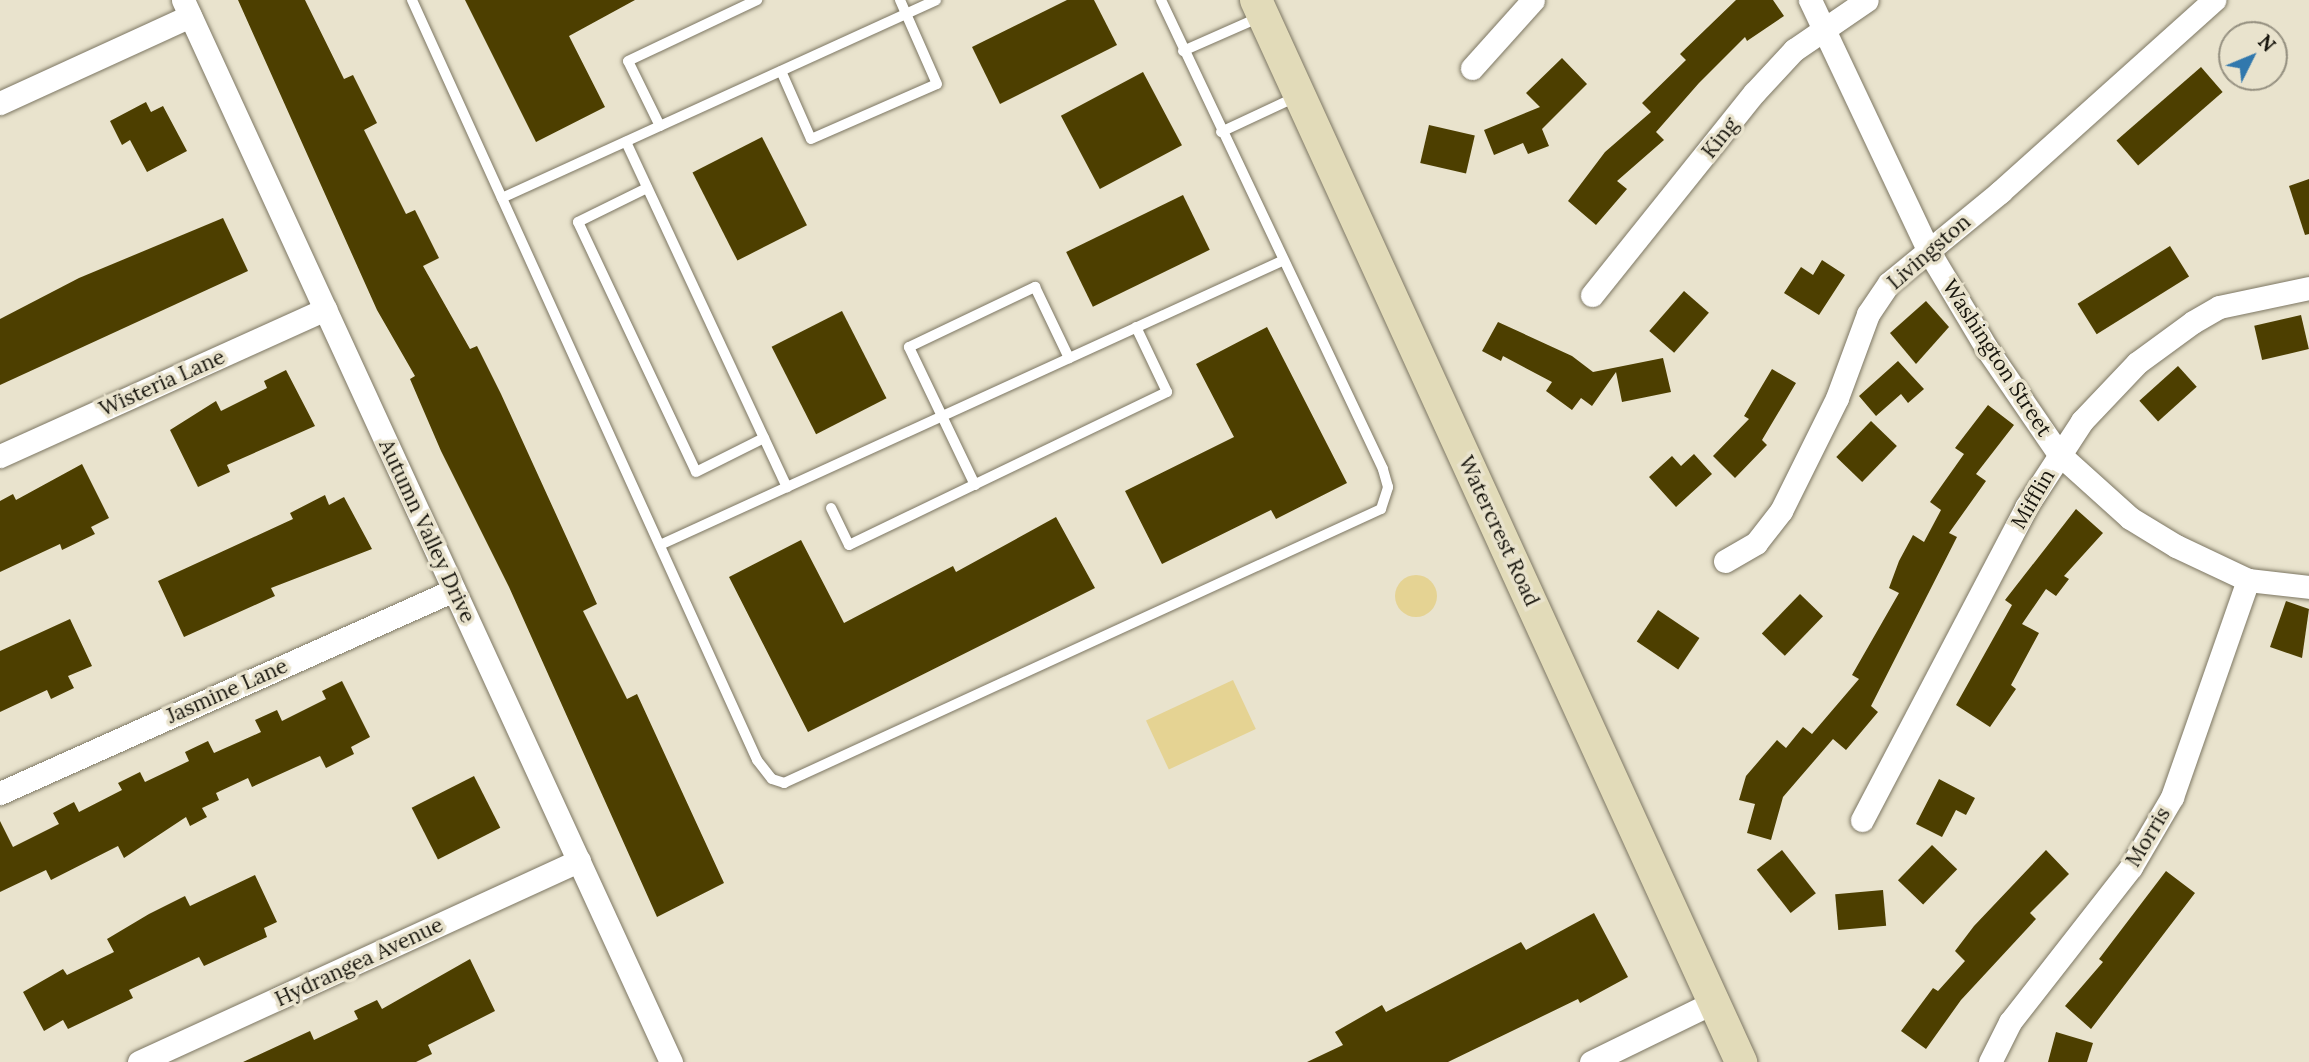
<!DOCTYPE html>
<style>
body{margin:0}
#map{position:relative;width:2309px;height:1062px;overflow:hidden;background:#e9e3cd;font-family:Lora,serif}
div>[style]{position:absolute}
.green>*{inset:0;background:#e5d393;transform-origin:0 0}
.round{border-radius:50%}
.building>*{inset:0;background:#4d3f00;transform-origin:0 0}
.roads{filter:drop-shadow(0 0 2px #7d7763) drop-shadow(0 0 2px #7d7763)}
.lane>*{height:10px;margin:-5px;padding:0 5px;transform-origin:5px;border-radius:5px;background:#fff}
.street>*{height:23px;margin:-11.5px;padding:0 11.5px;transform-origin:11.5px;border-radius:11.5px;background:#fff}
.secondary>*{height:32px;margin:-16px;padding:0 16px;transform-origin:16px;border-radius:16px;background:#e2dbb9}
span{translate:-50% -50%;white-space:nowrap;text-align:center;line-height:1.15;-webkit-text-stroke:7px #e9e3cd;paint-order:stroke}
.street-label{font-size:21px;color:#16140c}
.north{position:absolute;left:2218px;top:21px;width:70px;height:70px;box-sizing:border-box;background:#e9e3cd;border:2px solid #959080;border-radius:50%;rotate:47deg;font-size:19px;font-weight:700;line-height:28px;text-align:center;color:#16140c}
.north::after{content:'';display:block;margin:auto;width:24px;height:32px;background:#3178ad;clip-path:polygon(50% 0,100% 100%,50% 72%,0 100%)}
</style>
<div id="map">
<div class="green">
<i class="round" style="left:1395px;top:575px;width:42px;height:42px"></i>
<i style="left:1233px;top:680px;width:54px;height:96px;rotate:65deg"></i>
</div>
<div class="building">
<i style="clip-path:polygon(238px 0,305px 0,344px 79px,353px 75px,377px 123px,364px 130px,406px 214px,415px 210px,439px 258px,423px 266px,470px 349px,477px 346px,501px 394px,597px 604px,583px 611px,627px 699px,637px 694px,724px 883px,657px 917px,509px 587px,441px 451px,410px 379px,415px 376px,377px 310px)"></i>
<i style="clip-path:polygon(465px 0,635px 0,569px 36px,605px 107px,536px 142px)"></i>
<i style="clip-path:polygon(1067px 0,1094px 0,1117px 45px,1000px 104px,972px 47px)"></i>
<i style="clip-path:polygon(1736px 0,1773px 0,1784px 16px,1747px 41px,1745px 37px,1699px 83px,1656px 132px,1664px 140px,1617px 181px,1627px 189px,1596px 225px,1568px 201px,1605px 152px,1651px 112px,1642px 103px,1686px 60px,1680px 54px)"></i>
<i style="clip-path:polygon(1562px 58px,1587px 84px,1542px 129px,1549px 146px,1528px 154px,1523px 143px,1494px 155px,1484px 130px,1540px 107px,1526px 93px)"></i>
<i style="left:2201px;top:67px;width:33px;height:112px;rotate:49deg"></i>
<i style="left:1143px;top:72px;width:83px;height:93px;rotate:62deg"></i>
<i style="clip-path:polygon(146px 102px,151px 112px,163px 106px,187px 151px,147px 172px,130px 140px,122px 145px,110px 121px)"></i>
<i style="left:1429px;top:125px;width:47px;height:39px;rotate:13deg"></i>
<i style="left:762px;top:137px;width:99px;height:78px;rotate:63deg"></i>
<i style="clip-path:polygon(2309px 179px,2309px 234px,2305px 235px,2289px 186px)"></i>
<i style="left:1183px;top:195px;width:61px;height:130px;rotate:64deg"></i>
<i style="clip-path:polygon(223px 218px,248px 271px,0 385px,0 319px,79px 278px)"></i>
<i style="left:2170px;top:246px;width:36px;height:109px;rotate:58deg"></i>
<i style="clip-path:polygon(1822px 260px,1845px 275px,1819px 315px,1784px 293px,1801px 267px,1813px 275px)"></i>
<i style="left:1684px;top:291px;width:33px;height:53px;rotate:41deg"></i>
<i style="clip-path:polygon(1926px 301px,1949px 327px,1916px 364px,1890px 333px)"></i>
<i style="left:842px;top:311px;width:98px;height:79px;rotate:63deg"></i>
<i style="left:2301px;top:315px;width:35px;height:48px;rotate:77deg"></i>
<i style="clip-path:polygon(1498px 322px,1572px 356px,1593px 372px,1663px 358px,1671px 392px,1622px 402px,1616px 372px,1592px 406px,1581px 398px,1572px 410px,1546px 391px,1552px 382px,1503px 356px,1501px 361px,1482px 351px)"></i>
<i style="clip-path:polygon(1267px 327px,1347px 483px,1276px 519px,1271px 510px,1162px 564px,1125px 491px,1234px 437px,1196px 364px)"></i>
<i style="clip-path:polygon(1898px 361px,1924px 389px,1908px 403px,1901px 394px,1876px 416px,1859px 396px)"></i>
<i style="left:2178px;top:366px;width:28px;height:52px;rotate:48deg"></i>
<i style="clip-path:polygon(1772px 369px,1796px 383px,1762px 440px,1767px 445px,1735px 478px,1713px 456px,1749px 419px,1744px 416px)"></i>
<i style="clip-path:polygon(286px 370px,315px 426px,227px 465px,230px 472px,198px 487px,170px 430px,216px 401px,221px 411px,267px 388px,264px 381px)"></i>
<i style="clip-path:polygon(1988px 405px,2014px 425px,1976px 474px,1986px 481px,1949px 533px,1957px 537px,1871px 706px,1878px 712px,1846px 750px,1833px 739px,1783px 797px,1771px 840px,1747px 833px,1755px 804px,1739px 800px,1746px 776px,1777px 740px,1786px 748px,1803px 727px,1812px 734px,1859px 679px,1852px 675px,1899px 593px,1889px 588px,1899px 561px,1913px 535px,1924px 542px,1941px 510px,1930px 502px,1964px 454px,1955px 448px)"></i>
<i style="left:1871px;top:421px;width:36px;height:50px;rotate:44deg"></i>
<i style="clip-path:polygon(1694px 454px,1712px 474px,1676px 507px,1649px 477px,1672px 456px,1681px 466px)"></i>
<i style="clip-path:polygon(82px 464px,109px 518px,91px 527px,95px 534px,62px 550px,60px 544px,0 572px,0 501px,13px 494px,16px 500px)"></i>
<i style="clip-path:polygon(325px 495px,329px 505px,344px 497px,372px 549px,271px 588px,275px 596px,184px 637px,158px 581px,293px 519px,290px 513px)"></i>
<i style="clip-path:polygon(2076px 509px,2103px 533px,2064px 576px,2069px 579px,2056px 596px,2046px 589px,2022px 624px,2039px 633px,2011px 685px,2016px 689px,1990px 727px,1956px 705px,2012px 605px,2005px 600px)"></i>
<i style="clip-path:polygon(1056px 517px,1095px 588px,808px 732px,729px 577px,801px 540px,844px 623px,953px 566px,956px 572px)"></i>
<i style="left:1800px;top:594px;width:32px;height:55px;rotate:44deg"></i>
<i style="clip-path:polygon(2286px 601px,2309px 609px,2302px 658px,2270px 647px)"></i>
<i style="left:1658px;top:610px;width:50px;height:38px;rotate:34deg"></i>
<i style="clip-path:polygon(70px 619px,92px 666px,68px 676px,74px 688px,51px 699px,47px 690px,0 712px,0 651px)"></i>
<i style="clip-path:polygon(342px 681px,370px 737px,351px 747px,354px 754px,326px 768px,320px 756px,252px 787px,248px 778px,216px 793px,219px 800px,202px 808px,207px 817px,190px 826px,186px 817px,124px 858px,118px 846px,51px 880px,46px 870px,0 892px,0 821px,13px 847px,59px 824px,53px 813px,74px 802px,79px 812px,122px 790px,118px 783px,140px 772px,145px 782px,189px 761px,185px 752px,208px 741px,214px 753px,261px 732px,255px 720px,277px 710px,282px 721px,326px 699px,322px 691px)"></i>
<i style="left:474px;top:776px;width:58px;height:70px;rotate:63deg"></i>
<i style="clip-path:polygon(1939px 779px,1975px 798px,1966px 815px,1956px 810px,1942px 837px,1916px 824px)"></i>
<i style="left:1932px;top:845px;width:35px;height:49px;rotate:44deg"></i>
<i style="left:1782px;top:850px;width:55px;height:32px;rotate:52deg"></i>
<i style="clip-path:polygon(2046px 850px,2069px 874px,2030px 913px,2036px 919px,1961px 1000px,1926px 1049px,1901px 1031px,1933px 988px,1938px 991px,1965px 961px,1955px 951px,1974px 926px)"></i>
<i style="clip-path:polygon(2166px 871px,2195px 893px,2091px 1029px,2065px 1006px,2103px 962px,2099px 959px)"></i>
<i style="clip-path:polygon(255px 875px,277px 922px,264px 928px,267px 937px,204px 966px,199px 957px,129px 990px,133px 998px,112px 1008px,68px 1029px,63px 1020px,44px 1031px,23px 992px,63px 969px,67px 975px,114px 952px,107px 939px,149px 914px,185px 896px,190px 906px)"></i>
<i style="left:1883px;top:890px;width:36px;height:48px;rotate:85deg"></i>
<i style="clip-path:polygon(1594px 913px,1628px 977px,1580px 1003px,1578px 999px,1448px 1062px,1307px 1062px,1343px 1045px,1335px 1032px,1382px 1005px,1386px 1012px,1521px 942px,1526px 950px)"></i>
<i style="clip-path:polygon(470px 959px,495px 1011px,428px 1045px,432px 1054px,416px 1062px,243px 1062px,310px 1031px,314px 1040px,358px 1019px,354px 1011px,377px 1000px,382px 1009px)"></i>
<i style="clip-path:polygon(2056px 1032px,2093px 1043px,2087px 1062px,2048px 1062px)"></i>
</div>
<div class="roads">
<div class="lane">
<i style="left:412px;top:0;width:835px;rotate:65.58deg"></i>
<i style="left:757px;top:760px;width:24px;rotate:52deg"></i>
<i style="left:772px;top:779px;width:13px;rotate:18deg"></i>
<i style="left:784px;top:783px;width:657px;rotate:-24.65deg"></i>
<i style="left:1381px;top:509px;width:23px;rotate:-72deg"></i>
<i style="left:1388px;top:487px;width:19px;rotate:-106deg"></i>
<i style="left:1383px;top:469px;width:519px;rotate:-115.33deg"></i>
<i style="left:1183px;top:51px;width:84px;rotate:-23.8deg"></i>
<i style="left:781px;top:71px;width:74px;rotate:66.2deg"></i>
<i style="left:811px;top:139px;width:137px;rotate:-23.6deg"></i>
<i style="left:937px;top:84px;width:92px;rotate:-113.8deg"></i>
<i style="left:660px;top:126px;width:72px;rotate:-116.2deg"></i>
<i style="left:628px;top:61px;width:143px;rotate:-25.3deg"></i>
<i style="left:1221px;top:132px;width:85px;rotate:-25.1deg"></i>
<i style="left:626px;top:142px;width:381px;rotate:65deg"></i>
<i style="left:647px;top:188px;width:77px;rotate:153.8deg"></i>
<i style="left:578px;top:222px;width:276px;rotate:64.7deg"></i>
<i style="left:696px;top:472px;width:76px;rotate:-26.6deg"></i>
<i style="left:502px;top:198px;width:477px;rotate:-24.5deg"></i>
<i style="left:975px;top:485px;width:153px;rotate:-115.6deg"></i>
<i style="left:909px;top:347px;width:140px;rotate:-25.5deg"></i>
<i style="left:1035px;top:287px;width:79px;rotate:64.4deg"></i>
<i style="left:831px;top:508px;width:41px;rotate:64.1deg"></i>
<i style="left:849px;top:545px;width:353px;rotate:-25.7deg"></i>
<i style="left:1167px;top:392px;width:72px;rotate:-115.5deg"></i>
<i style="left:660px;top:545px;width:684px;rotate:-24.54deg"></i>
</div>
<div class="street">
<i style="left:183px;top:0;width:1169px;rotate:65.32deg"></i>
<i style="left:1810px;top:0;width:276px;rotate:64.7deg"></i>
<i style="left:1928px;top:250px;width:115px;rotate:59.2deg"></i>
<i style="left:1987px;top:349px;width:127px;rotate:55.6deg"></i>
<i style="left:2059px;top:454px;width:96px;rotate:42deg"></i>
<i style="left:2130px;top:518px;width:54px;rotate:31.3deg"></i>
<i style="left:2176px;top:546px;width:80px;rotate:25.3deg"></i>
<i style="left:2248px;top:580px;width:61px;rotate:6.5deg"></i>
<i style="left:1472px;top:68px;width:91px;rotate:-48.1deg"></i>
<i style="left:0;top:103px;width:209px;rotate:-24.6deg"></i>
<i style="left:1592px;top:295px;width:259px;rotate:-51.3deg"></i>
<i style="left:1754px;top:93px;width:59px;rotate:-47.1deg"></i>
<i style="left:1794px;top:50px;width:88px;rotate:-34.4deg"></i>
<i style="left:0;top:456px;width:357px;rotate:-24.3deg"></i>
<i style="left:1725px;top:561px;width:36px;rotate:-30deg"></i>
<i style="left:1756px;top:543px;width:41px;rotate:-52deg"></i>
<i style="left:1781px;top:511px;width:126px;rotate:-63.6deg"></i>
<i style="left:1837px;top:398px;width:90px;rotate:-69.7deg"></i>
<i style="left:1868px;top:314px;width:37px;rotate:-56deg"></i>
<i style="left:1889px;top:283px;width:144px;rotate:-39.3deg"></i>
<i style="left:2000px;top:192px;width:288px;rotate:-41.9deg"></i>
<i style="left:0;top:793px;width:497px;rotate:-24.1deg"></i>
<i style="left:1862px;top:820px;width:353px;rotate:-62.3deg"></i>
<i style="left:2026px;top:507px;width:103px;rotate:-56.9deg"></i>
<i style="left:2082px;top:421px;width:80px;rotate:-46.5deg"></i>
<i style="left:2137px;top:363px;width:69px;rotate:-36.2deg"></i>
<i style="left:2193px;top:322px;width:30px;rotate:-30deg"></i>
<i style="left:2219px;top:307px;width:92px;rotate:-11.9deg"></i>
<i style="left:139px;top:1062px;width:484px;rotate:-24.6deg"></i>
<i style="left:1591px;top:1062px;width:137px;rotate:-26deg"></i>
<i style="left:1990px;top:1062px;width:45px;rotate:-63.4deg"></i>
<i style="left:2010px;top:1022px;width:197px;rotate:-52deg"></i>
<i style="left:2131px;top:867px;width:81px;rotate:-59.6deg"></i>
<i style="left:2172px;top:797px;width:230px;rotate:-70.7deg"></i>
</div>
<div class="secondary">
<i style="left:1256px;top:0;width:1168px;rotate:65.45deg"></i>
</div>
</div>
<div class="street-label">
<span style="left:1720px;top:138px;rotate:-52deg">King</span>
<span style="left:1929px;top:252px;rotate:-41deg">Livingston</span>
<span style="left:1997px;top:358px;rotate:57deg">Washington Street</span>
<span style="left:162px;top:383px;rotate:-24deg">Wisteria Lane</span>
<span style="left:2033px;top:499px;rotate:-60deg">Mifflin</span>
<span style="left:427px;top:531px;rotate:65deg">Autumn Valley Drive</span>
<span style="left:1499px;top:531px;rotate:65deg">Watercrest Road</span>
<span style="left:227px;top:691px;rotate:-24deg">Jasmine Lane</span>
<span style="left:2148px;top:837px;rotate:-59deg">Morris</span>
<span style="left:359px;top:962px;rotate:-25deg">Hydrangea Avenue</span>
</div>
<div class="north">N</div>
</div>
